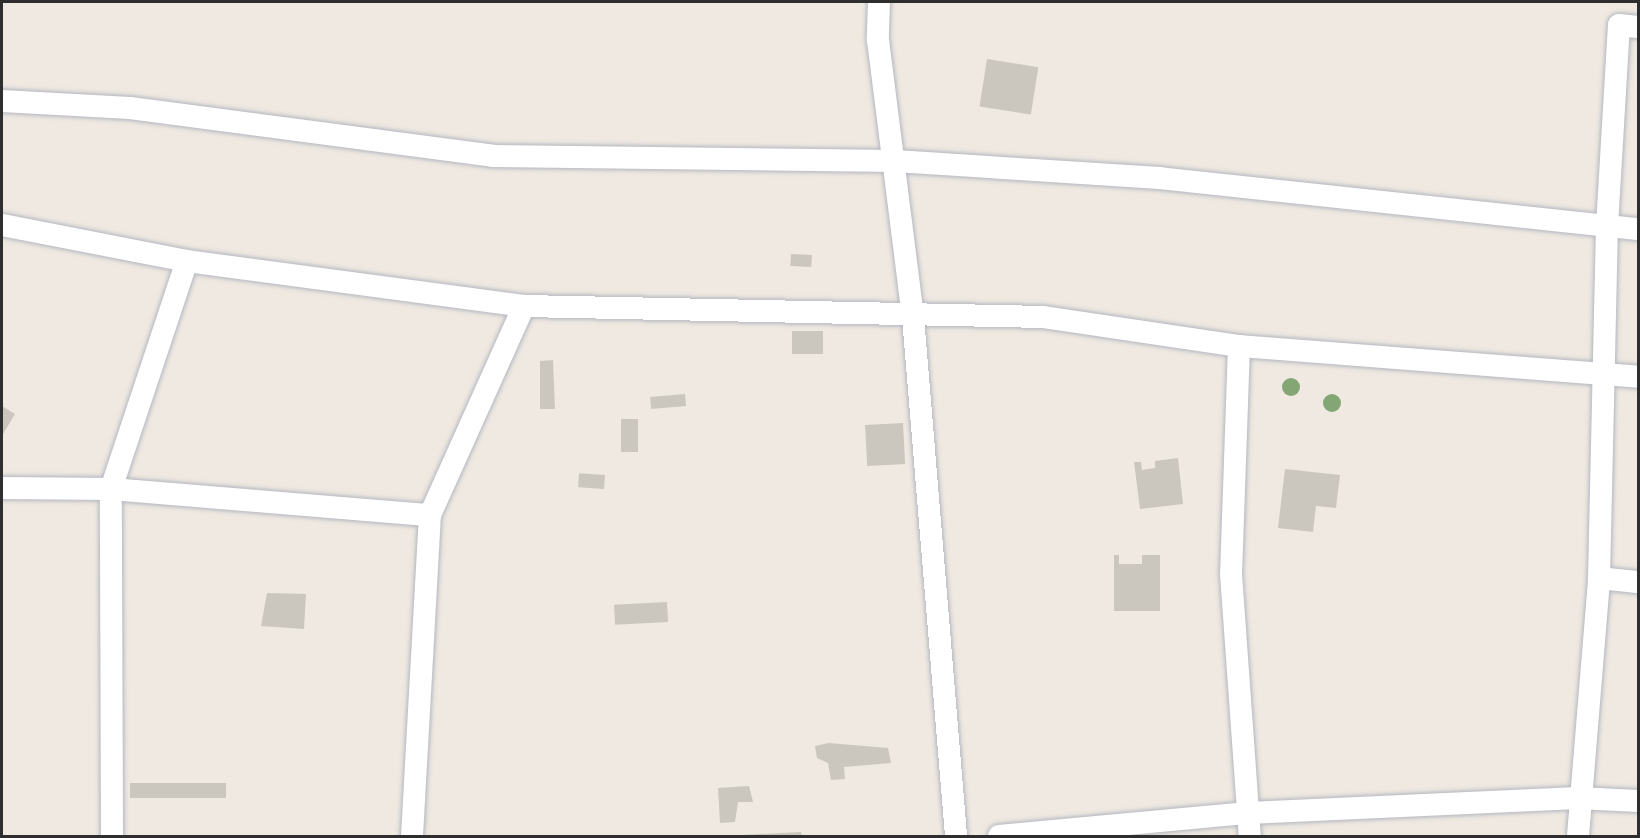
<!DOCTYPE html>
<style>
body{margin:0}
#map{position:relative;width:1640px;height:838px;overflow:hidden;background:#efe9e1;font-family:Rubik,sans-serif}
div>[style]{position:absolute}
.building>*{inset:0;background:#cbc7bf;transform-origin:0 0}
.roads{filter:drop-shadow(0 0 2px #b4b7c1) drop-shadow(0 0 2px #b4b7c1)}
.minor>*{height:22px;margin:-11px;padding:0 11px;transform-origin:11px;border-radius:11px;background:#fff}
.trees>*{width:18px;height:18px;margin:-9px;border-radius:50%;background:#84a574}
span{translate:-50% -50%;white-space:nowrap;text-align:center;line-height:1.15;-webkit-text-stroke:4.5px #fff;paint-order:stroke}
.frame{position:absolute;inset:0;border:3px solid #2e2e2e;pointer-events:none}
</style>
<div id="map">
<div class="building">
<i style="left:987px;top:59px;width:52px;height:48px;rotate:9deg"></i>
<i style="left:791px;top:254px;width:21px;height:12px;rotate:3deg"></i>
<i style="left:792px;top:331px;width:31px;height:23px"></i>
<i style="clip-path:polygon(553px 360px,555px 409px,540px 409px,540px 361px)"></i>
<i style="left:685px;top:394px;width:12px;height:35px;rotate:85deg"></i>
<i style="clip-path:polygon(2px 406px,15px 414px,2px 436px)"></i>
<i style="left:621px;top:419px;width:17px;height:33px"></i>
<i style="left:903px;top:423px;width:41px;height:38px;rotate:87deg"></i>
<i style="clip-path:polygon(1178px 458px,1183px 504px,1140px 509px,1134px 462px,1141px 462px,1142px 470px,1155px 468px,1155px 461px)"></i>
<i style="clip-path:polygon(1285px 469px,1340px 475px,1336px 508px,1316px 506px,1313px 532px,1278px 528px)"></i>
<i style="left:605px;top:475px;width:14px;height:26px;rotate:94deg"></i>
<i style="clip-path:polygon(1114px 555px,1119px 555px,1119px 564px,1142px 564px,1142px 555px,1160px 555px,1160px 611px,1114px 611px)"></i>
<i style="clip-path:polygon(267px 593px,306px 594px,304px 629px,261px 626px)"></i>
<i style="left:667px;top:602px;width:20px;height:53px;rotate:87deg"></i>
<i style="clip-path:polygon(829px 743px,888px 748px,891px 763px,844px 767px,845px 779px,831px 780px,828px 763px,817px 758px,815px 746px)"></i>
<i style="left:226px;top:783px;width:15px;height:96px;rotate:90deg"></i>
<i style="clip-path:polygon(749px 786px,753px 802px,738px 802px,735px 822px,720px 823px,718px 788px)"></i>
<i style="clip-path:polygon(801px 832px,802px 836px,740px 836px,740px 835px)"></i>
</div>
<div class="roads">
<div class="minor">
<i style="left:879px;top:2px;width:38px;rotate:92deg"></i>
<i style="left:878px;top:40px;width:279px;rotate:82.8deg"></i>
<i style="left:913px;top:317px;width:521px;rotate:85.26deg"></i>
<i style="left:2px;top:101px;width:128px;rotate:3.1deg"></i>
<i style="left:130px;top:108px;width:366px;rotate:7.5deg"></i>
<i style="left:493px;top:156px;width:402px;rotate:0.7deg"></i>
<i style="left:895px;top:161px;width:265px;rotate:3.7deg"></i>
<i style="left:1159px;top:178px;width:482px;rotate:6.1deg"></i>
<i style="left:2px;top:225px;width:188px;rotate:11deg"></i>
<i style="left:187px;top:261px;width:340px;rotate:7.6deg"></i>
<i style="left:524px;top:306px;width:519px;rotate:1.21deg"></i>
<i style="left:1043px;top:317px;width:198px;rotate:8.4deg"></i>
<i style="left:1239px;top:346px;width:400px;rotate:4.4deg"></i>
<i style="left:1239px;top:346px;width:228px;rotate:92deg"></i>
<i style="left:1231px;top:574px;width:263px;rotate:85.9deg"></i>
<i style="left:2px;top:488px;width:109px;rotate:0.5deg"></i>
<i style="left:111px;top:489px;width:320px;rotate:4.7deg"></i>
<i style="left:1599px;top:578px;width:39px;rotate:6deg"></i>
<i style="left:112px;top:836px;width:347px;rotate:-90.2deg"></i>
<i style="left:111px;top:489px;width:240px;rotate:-71.6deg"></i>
<i style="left:412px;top:836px;width:322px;rotate:-86.8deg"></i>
<i style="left:430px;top:515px;width:229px;rotate:-65.8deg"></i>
<i style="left:999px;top:836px;width:250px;rotate:-5.3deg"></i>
<i style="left:1248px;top:813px;width:330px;rotate:-2.6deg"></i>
<i style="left:1578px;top:798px;width:60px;rotate:2.9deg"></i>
<i style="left:1578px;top:836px;width:259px;rotate:-85.3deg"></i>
<i style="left:1599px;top:578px;width:352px;rotate:-88.7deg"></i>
<i style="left:1607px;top:226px;width:201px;rotate:-86.6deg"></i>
<i style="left:1619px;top:25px;width:19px;rotate:6deg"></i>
</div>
</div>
<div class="trees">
<i style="left:1291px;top:387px"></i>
<i style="left:1332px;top:403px"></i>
</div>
<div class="frame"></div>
</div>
